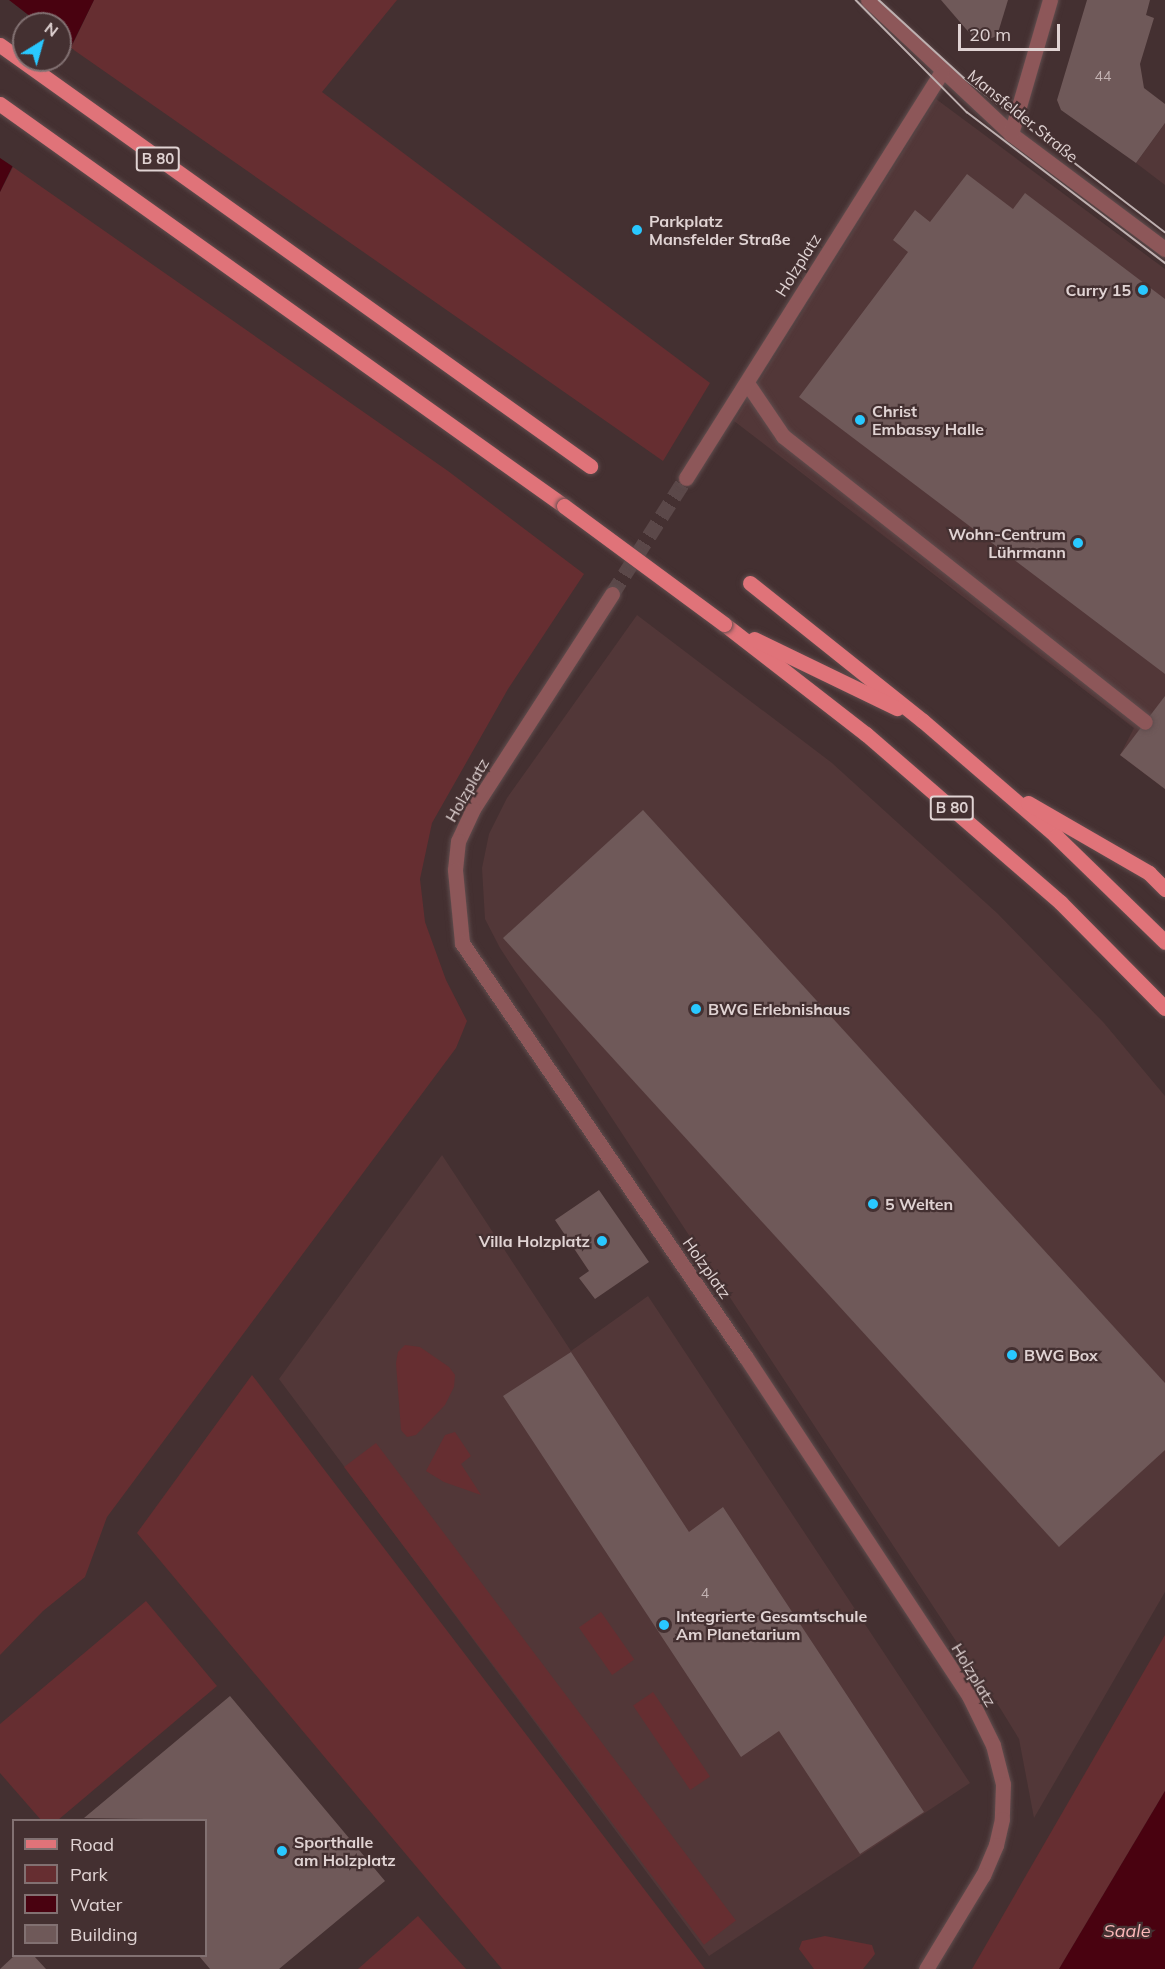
<!DOCTYPE html>
<meta charset="utf-8">
<style>
body{margin:0}
#map{position:relative;width:1165px;height:1969px;overflow:hidden;background:#443031;font-family:Mulish,sans-serif}
div>[style]{position:absolute}
.built>*{inset:0;background:#523738}
.green>*{inset:0;background:#662e31;transform-origin:0 0}
.water>*{inset:0;background:#490210}
.pier>*{inset:0;background:#443031}
.building>*{inset:0;background:#6f5959}
.tertiary-tunnel>*{height:15px;margin-top:-7.5px;transform-origin:0;background:repeating-linear-gradient(90deg,#5b4849 0 15px,transparent 0 23px)}
.roads{filter:drop-shadow(0 0 2px #604d4e) drop-shadow(0 0 2px #604d4e)}
.service>*{height:15px;margin:-7.5px;padding:0 7.5px;transform-origin:7.5px;border-radius:7.5px;background:#8d5759}
.minor>*{height:15px;margin:-7.5px;padding:0 7.5px;transform-origin:7.5px;border-radius:7.5px;background:#8d5759}
.tertiary>*{height:15px;margin:-7.5px;padding:0 7.5px;transform-origin:7.5px;border-radius:7.5px;background:#8d5759}
.primary>*{height:15px;margin:-7.5px;padding:0 7.5px;transform-origin:7.5px;border-radius:7.5px;background:#e07379}
.tram>*{height:1.5px;margin:-0.75px;padding:0 0.75px;transform-origin:0.75px;border-radius:0.75px;background:#beb0b0}
.bridges{filter:drop-shadow(0 0 2px #604d4e) drop-shadow(0 0 2px #604d4e)}
.primary-bridge>*{height:15px;margin:-7.5px;padding:0 7.5px;transform-origin:7.5px;border-radius:7.5px;background:#e07379}
.dots>*{width:16px;height:16px;translate:-50% -50%;box-sizing:border-box;border:3px solid #443031;border-radius:50%}
span{translate:-50% -50%;white-space:nowrap;text-align:center;line-height:1.15;-webkit-text-stroke:4.5px #443031;paint-order:stroke}
.number-label{font-size:14px;color:#c4b4b4}
.number-label span{-webkit-text-stroke-width:0}
.shield-label span{padding:2px 4px;background:#443031;border:2px solid;border-radius:4px;-webkit-text-stroke-width:0}
.shield-label{font-size:15px;color:#e0d3d3;font-weight:700}
.street-label{font-size:16px;color:#e0d3d3}
.poi-label{font-size:16px;color:#e0d3d3;font-weight:700}
.left{translate:0 -50%;text-align:left}
.right{translate:-100% -50%;text-align:right}
.water-label{font-size:18px;color:#fbb7b8;font-style:italic}
.legend{position:absolute;left:12px;top:1819px;width:195px;height:138px;box-sizing:border-box;background:#443031;border:2px solid #827172;margin:0;padding:8px 10px;list-style:none;font-size:18px;color:#e0d3d3}
.legend li{display:flex;align-items:center;gap:12px;height:30px}
.legend b{width:30px;border:2px solid #827172}
.north{position:absolute;left:12px;top:12px;width:60px;height:60px;box-sizing:border-box;background:#443031;border:2px solid #827172;border-radius:50%;rotate:37deg;font-size:16px;font-weight:700;line-height:24px;text-align:center;color:#e0d3d3}
.north::after{content:'';display:block;margin:auto;width:21px;height:27px;background:#29c8ff;clip-path:polygon(50% 0,100% 100%,50% 72%,0 100%)}
.scale{position:absolute;left:958px;top:24px;width:102px;height:27px;box-sizing:border-box;border:3px solid #e0d3d3;border-top:0;padding-left:8px;font-size:18px;line-height:21px;white-space:nowrap;color:#e0d3d3;-webkit-text-stroke:4px #443031;paint-order:stroke}
</style>
<div id="map">
<div class="built">
<i style="clip-path:polygon(936px 99px,1165px 269px,1165px 789px,1120px 755px,1134px 728px,734px 421px)"></i>
<i style="clip-path:polygon(1165px 123px,1165px 185px,1136px 163px)"></i>
<i style="clip-path:polygon(637px 615px,832px 763px,997px 913px,1104px 1023px,1165px 1096px,1165px 1592px,1034px 1818px,1019px 1739px,1000px 1708px,500px 948px,485px 919px,482px 868px,489px 834px,507px 798px)"></i>
<i style="clip-path:polygon(442px 1155px,571px 1351px,648px 1296px,970px 1783px,709px 1956px,279px 1379px)"></i>
</div>
<div class="green">
<i style="clip-path:polygon(94px 0,397px 0,322px 92px,710px 383px,663px 461px,71px 48px)"></i>
<i style="clip-path:polygon(13px 167px,448px 471px,584px 574px,508px 689px,432px 823px,420px 879px,425px 922px,446px 980px,467px 1021px,456px 1048px,107px 1517px,85px 1577px,43px 1611px,0 1655px,0 192px)"></i>
<i style="clip-path:polygon(405px 1345px,420px 1347px,449px 1367px,455px 1375px,454px 1387px,445px 1405px,416px 1435px,407px 1437px,401px 1430px,396px 1363px,398px 1352px)"></i>
<i style="clip-path:polygon(252px 1375px,705px 1969px,502px 1969px,137px 1533px)"></i>
<i style="clip-path:polygon(455px 1432px,471px 1456px,461px 1464px,481px 1495px,444px 1482px,426px 1471px,445px 1435px)"></i>
<i style="left:376px;top:1443px;width:598px;height:40px;rotate:53deg"></i>
<i style="clip-path:polygon(146px 1601px,217px 1686px,58px 1820px,41px 1820px,0 1773px,0 1724px)"></i>
<i style="left:601px;top:1612px;width:58px;height:27px;rotate:55deg"></i>
<i style="clip-path:polygon(1165px 1635px,1165px 1791px,1059px 1969px,972px 1969px)"></i>
<i style="left:653px;top:1692px;width:102px;height:24px;rotate:56deg"></i>
<i style="clip-path:polygon(418px 1916px,466px 1969px,358px 1969px)"></i>
<i style="clip-path:polygon(825px 1936px,872px 1945px,875px 1954px,863px 1969px,814px 1969px,799px 1949px,802px 1941px)"></i>
</div>
<div class="water">
<i style="clip-path:polygon(evenodd,0 0,94px 0,0 192px,0 0,24px 24px,60px 24px,60px 60px,24px 60px,24px 24px)"></i>
<i style="clip-path:polygon(1165px 1791px,1165px 1969px,1059px 1969px)"></i>
</div>
<div class="pier">
<i style="clip-path:polygon(0 0,9px 0,40px 24px,24px 24px,24px 60px,60px 60px,60px 40px,74px 50px,15px 168px,0 158px)"></i>
</div>
<div class="building">
<i style="clip-path:polygon(941px 0,1008px 0,997px 36px,978px 43px)"></i>
<i style="clip-path:polygon(1087px 0,1150px 0,1146px 15px,1154px 18px,1140px 64px,1144px 88px,1165px 104px,1165px 123px,1136px 163px,1061px 110px,1057px 100px)"></i>
<i style="clip-path:polygon(967px 174px,1013px 209px,1025px 193px,1165px 299px,1165px 674px,799px 397px,908px 252px,893px 240px,915px 210px,930px 222px)"></i>
<i style="clip-path:polygon(1165px 696px,1165px 789px,1120px 755px)"></i>
<i style="clip-path:polygon(643px 810px,1165px 1383px,1165px 1450px,1059px 1547px,503px 938px)"></i>
<i style="clip-path:polygon(599px 1190px,649px 1262px,595px 1299px,579px 1278px,589px 1271px,555px 1220px)"></i>
<i style="clip-path:polygon(571px 1352px,689px 1532px,723px 1507px,924px 1812px,860px 1854px,779px 1731px,741px 1757px,503px 1396px)"></i>
<i style="clip-path:polygon(230px 1696px,385px 1881px,279px 1969px,210px 1969px,199px 1956px,206px 1956px,206px 1820px,84px 1818px)"></i>
<i style="clip-path:polygon(14px 1956px,34px 1956px,46px 1969px,0 1969px)"></i>
</div>
<div class="tertiary-tunnel">
<i style="left:612px;top:594px;width:138px;rotate:-57.5deg"></i>
</div>
<div class="roads">
<div class="service">
<i style="left:747px;top:383px;width:64px;rotate:55.8deg"></i>
<i style="left:783px;top:436px;width:461px;rotate:38.3deg"></i>
</div>
<div class="minor">
<i style="left:868px;top:0;width:196px;rotate:43.1deg"></i>
<i style="left:1011px;top:134px;width:192px;rotate:36.8deg"></i>
<i style="left:1011px;top:134px;width:140px;rotate:-73.8deg"></i>
</div>
<div class="tertiary">
<i style="left:686px;top:478px;width:479px;rotate:-57.8deg"></i>
<i style="left:612px;top:594px;width:256px;rotate:122.9deg"></i>
<i style="left:473px;top:809px;width:35px;rotate:115deg"></i>
<i style="left:458px;top:841px;width:29px;rotate:96deg"></i>
<i style="left:455px;top:870px;width:73px;rotate:84.5deg"></i>
<i style="left:462px;top:943px;width:501px;rotate:55.58deg"></i>
<i style="left:745px;top:1356px;width:407px;rotate:56.6deg"></i>
<i style="left:969px;top:1696px;width:55px;rotate:63.9deg"></i>
<i style="left:993px;top:1745px;width:40px;rotate:75.6deg"></i>
<i style="left:1003px;top:1784px;width:35px;rotate:92deg"></i>
<i style="left:1002px;top:1819px;width:27px;rotate:103deg"></i>
<i style="left:996px;top:1845px;width:33px;rotate:113deg"></i>
<i style="left:983px;top:1875px;width:110px;rotate:121.2deg"></i>
</div>
<div class="primary">
<i style="left:0;top:45px;width:725px;rotate:35.51deg"></i>
<i style="left:0;top:104px;width:693px;rotate:35.48deg"></i>
<i style="left:750px;top:583px;width:221px;rotate:38.6deg"></i>
<i style="left:923px;top:721px;width:176px;rotate:40.8deg"></i>
<i style="left:1056px;top:836px;width:152px;rotate:44.2deg"></i>
<i style="left:724px;top:624px;width:180px;rotate:37.8deg"></i>
<i style="left:866px;top:734px;width:257px;rotate:40.9deg"></i>
<i style="left:1060px;top:902px;width:149px;rotate:45.3deg"></i>
<i style="left:754px;top:639px;width:159px;rotate:25.8deg"></i>
<i style="left:1028px;top:803px;width:140px;rotate:30deg"></i>
<i style="left:1149px;top:873px;width:23px;rotate:45deg"></i>
</div>
</div>
<div class="tram">
<i style="left:856px;top:0;width:158px;rotate:45.3deg"></i>
<i style="left:967px;top:112px;width:249px;rotate:37.3deg"></i>
<i style="left:879px;top:0;width:115px;rotate:42.5deg"></i>
<i style="left:964px;top:78px;width:253px;rotate:37.5deg"></i>
</div>
<div class="bridges">
<div class="primary-bridge">
<i style="left:564px;top:506px;width:199px;rotate:36.4deg"></i>
</div>
</div>
<div class="dots">
<i style="left:637px;top:230px;background:#29c8ff"></i>
<i style="left:1143px;top:290px;background:#29c8ff"></i>
<i style="left:860px;top:420px;background:#29c8ff"></i>
<i style="left:1078px;top:543px;background:#29c8ff"></i>
<i style="left:696px;top:1009px;background:#29c8ff"></i>
<i style="left:873px;top:1204px;background:#29c8ff"></i>
<i style="left:602px;top:1241px;background:#29c8ff"></i>
<i style="left:1012px;top:1355px;background:#29c8ff"></i>
<i style="left:664px;top:1625px;background:#29c8ff"></i>
<i style="left:282px;top:1851px;background:#29c8ff"></i>
</div>
<div class="number-label">
<span style="left:1103px;top:76px">44</span>
<span style="left:705px;top:1593px">4</span>
</div>
<div class="shield-label">
<span style="left:158px;top:159px">B 80</span>
<span style="left:952px;top:808px">B 80</span>
</div>
<div class="street-label">
<span style="left:1023px;top:116px;rotate:39deg">Mansfelder Straße</span>
<span style="left:798px;top:265px;rotate:-58deg">Holzplatz</span>
<span style="left:467px;top:790px;rotate:-60deg">Holzplatz</span>
<span style="left:707px;top:1268px;rotate:55deg">Holzplatz</span>
<span style="left:974px;top:1675px;rotate:59deg">Holzplatz</span>
</div>
<div class="poi-label">
<span class="left" style="left:649px;top:230px">Parkplatz<br>Mansfelder Straße</span>
<span class="right" style="left:1131px;top:290px">Curry 15</span>
<span class="left" style="left:872px;top:420px">Christ<br>Embassy Halle</span>
<span class="right" style="left:1066px;top:543px">Wohn-Centrum<br>Lührmann</span>
<span class="left" style="left:708px;top:1009px">BWG Erlebnishaus</span>
<span class="left" style="left:885px;top:1204px">5 Welten</span>
<span class="right" style="left:590px;top:1241px">Villa Holzplatz</span>
<span class="left" style="left:1024px;top:1355px">BWG Box</span>
<span class="left" style="left:676px;top:1625px">Integrierte Gesamtschule<br>Am Planetarium</span>
<span class="left" style="left:294px;top:1851px">Sporthalle<br>am Holzplatz</span>
</div>
<div class="water-label">
<span style="left:1127px;top:1931px">Saale</span>
</div>
<ul class="legend">
<li><b style="height:8px;background:#e07379"></b>Road</li>
<li><b style="height:16px;background:#662e31"></b>Park</li>
<li><b style="height:16px;background:#490210"></b>Water</li>
<li><b style="height:16px;background:#6f5959"></b>Building</li>
</ul>
<div class="north">N</div>
<div class="scale">20 m</div>
</div>
